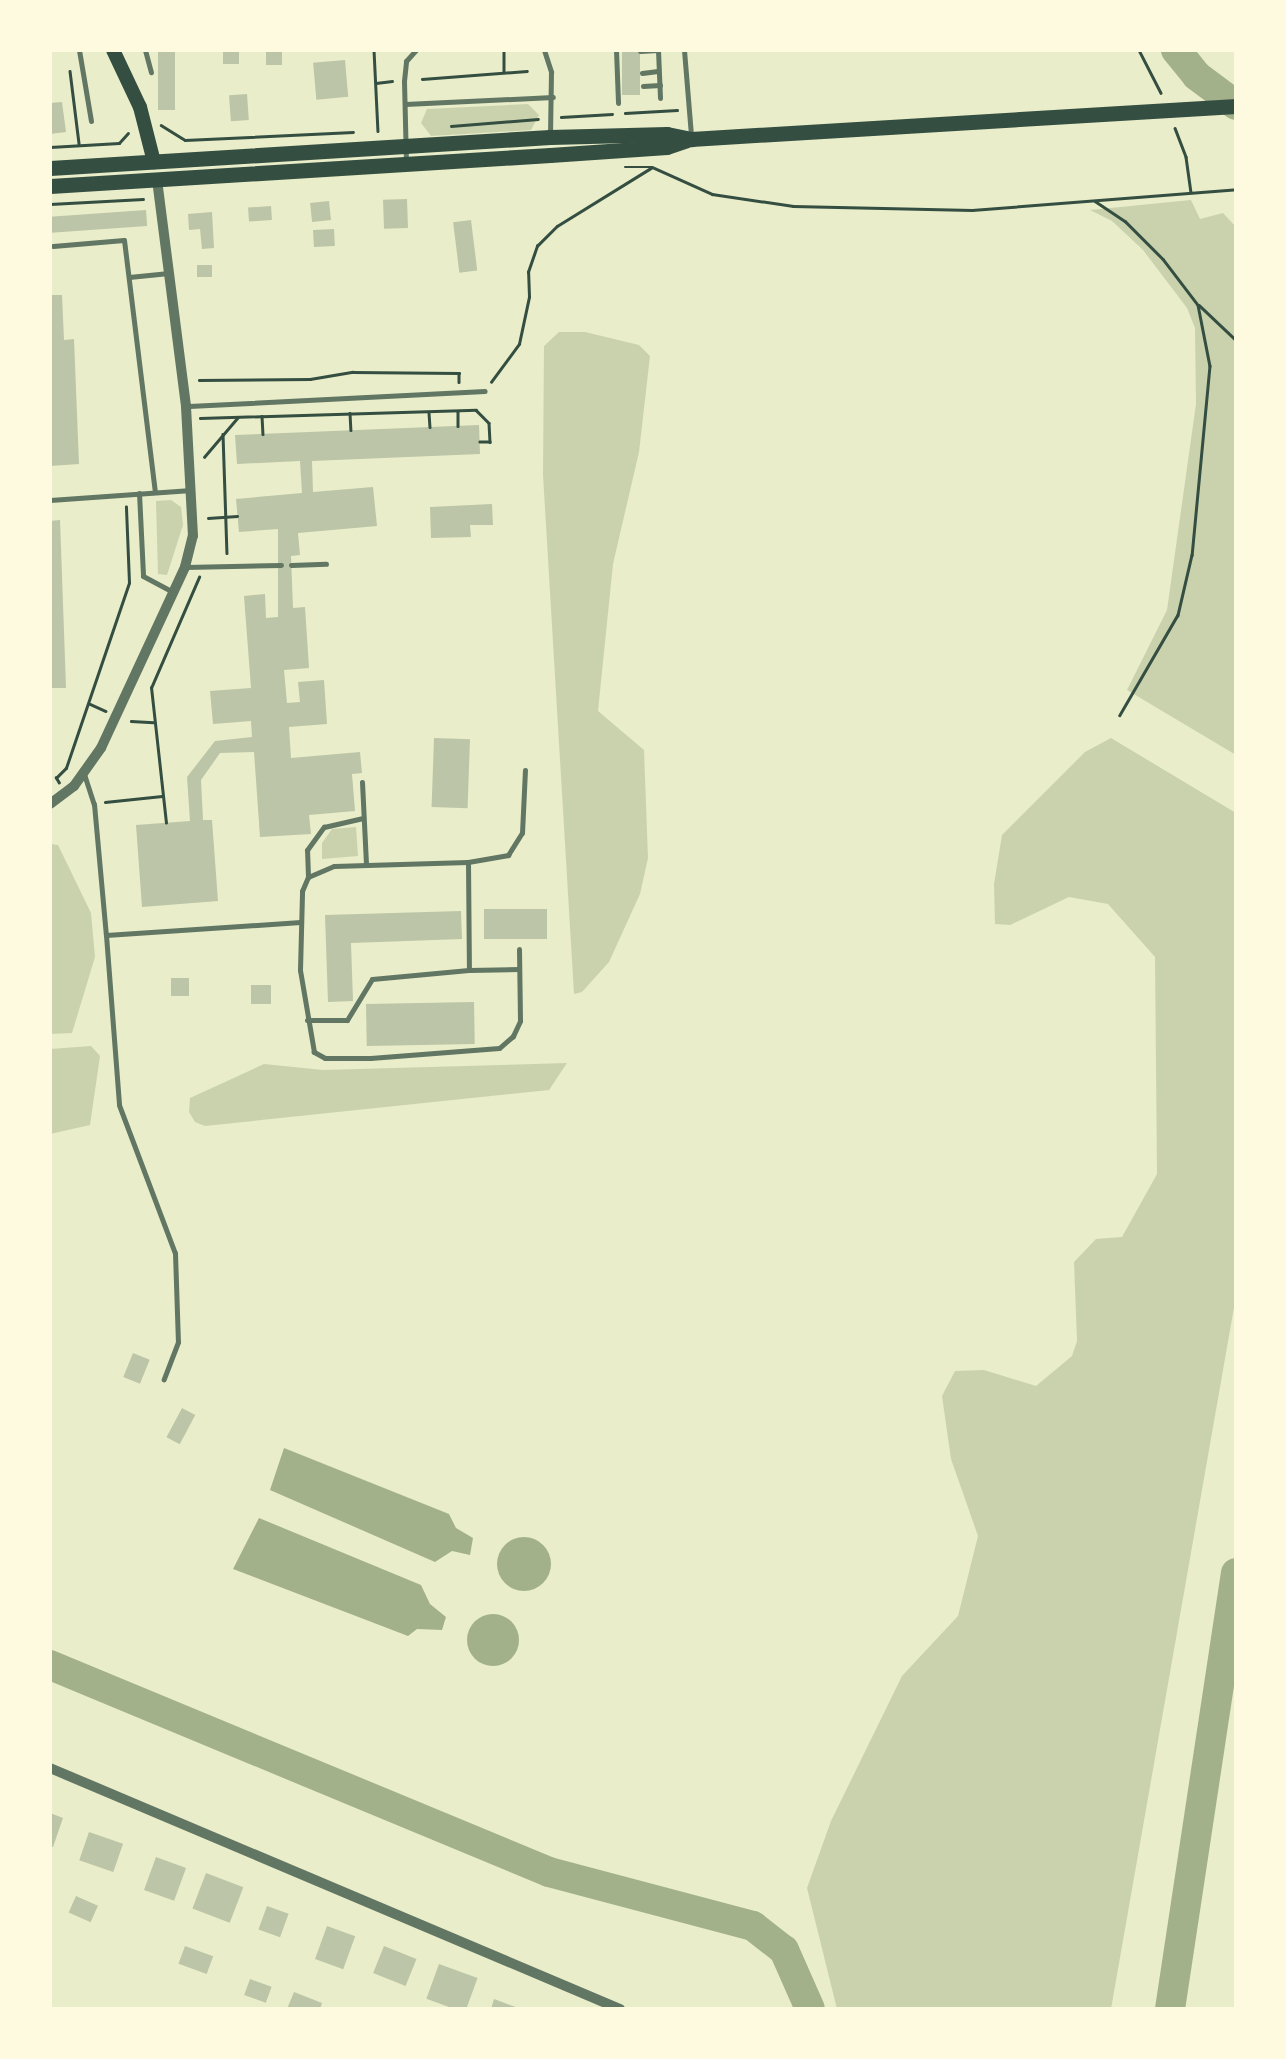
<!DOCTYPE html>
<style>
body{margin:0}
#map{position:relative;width:1286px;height:2059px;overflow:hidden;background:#e9edc9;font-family:Rubik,sans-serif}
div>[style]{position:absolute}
.green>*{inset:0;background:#cad2ad}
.water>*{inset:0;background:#a3b18a}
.round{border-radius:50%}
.river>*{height:30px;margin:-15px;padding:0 15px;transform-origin:15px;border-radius:15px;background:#a3b18a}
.building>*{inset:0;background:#bcc5a7;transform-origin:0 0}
.path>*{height:2.5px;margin:-1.25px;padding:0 1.25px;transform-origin:1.25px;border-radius:1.25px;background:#344e41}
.service>*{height:5px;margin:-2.5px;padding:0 2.5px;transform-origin:2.5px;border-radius:2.5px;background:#617663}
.minor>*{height:10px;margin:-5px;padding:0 5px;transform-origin:5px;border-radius:5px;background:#617663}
.secondary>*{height:14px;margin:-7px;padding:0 7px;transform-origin:7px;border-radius:7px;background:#344e41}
.primary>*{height:15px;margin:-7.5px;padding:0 7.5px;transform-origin:7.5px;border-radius:7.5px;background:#344e41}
span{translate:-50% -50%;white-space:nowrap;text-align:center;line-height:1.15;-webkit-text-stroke:9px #fefae0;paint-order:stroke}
.frame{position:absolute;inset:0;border:52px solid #fefae0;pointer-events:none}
</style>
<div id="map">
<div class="green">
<i style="clip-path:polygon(528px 104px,539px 115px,531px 130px,431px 136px,421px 123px,427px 109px)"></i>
<i style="clip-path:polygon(1191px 200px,1200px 219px,1223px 213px,1236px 227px,1236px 755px,1127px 690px,1167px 610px,1196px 404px,1195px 328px,1187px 308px,1143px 250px,1112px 221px,1090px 210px)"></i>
<i style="clip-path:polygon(559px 332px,585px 332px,639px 345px,650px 356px,639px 452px,613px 564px,598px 711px,644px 750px,648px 858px,640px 894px,609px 962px,582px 992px,574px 994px,543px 475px,544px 346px)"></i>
<i style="clip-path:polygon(171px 500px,181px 507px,183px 525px,167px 575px,158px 574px,156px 501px)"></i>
<i style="clip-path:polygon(1111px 738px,1236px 813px,1236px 1296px,1111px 2009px,837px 2009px,807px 1888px,831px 1821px,902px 1676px,958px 1616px,978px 1536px,951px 1459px,942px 1396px,955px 1371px,984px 1370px,1036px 1386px,1072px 1356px,1077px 1341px,1074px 1262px,1096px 1239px,1122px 1237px,1157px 1174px,1155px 957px,1108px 904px,1069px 897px,1010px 925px,995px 924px,994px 884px,1002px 835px,1085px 752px)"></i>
<i style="clip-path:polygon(356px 827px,358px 856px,322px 859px,322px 843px,332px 829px)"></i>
<i style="clip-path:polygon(50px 844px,58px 845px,91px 913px,95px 957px,72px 1033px,50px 1034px)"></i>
<i style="clip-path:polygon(91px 1046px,100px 1056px,90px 1125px,50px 1134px,50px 1049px)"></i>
<i style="clip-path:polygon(567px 1063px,549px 1090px,205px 1126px,195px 1122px,189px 1112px,190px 1098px,264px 1064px,323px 1070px)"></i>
</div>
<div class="water">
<i style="clip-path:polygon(284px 1448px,449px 1514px,456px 1528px,473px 1538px,470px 1555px,452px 1551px,435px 1562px,270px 1490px)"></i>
<i style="clip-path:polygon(259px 1518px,421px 1585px,430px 1604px,446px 1617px,442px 1630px,417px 1629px,408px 1636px,233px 1569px)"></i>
<i class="round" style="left:497px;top:1537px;width:54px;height:54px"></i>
<i class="round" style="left:467px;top:1614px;width:52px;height:52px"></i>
</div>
<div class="river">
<i style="left:1176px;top:50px;width:33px;rotate:51deg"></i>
<i style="left:1197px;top:76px;width:49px;rotate:36.6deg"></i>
<i style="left:50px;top:1665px;width:540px;rotate:22.53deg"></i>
<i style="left:549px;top:1872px;width:211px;rotate:14.8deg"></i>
<i style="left:753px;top:1926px;width:39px;rotate:38deg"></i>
<i style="left:784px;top:1950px;width:64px;rotate:66.2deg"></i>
<i style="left:1170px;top:2009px;width:441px;rotate:-81.4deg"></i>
</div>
<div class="building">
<i style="left:158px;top:50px;width:17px;height:60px"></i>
<i style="left:223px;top:50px;width:16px;height:14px"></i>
<i style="left:266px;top:50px;width:16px;height:15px"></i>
<i style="left:622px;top:50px;width:18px;height:45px"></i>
<i style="left:345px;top:60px;width:37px;height:32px;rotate:85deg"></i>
<i style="left:247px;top:94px;width:26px;height:18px;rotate:86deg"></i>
<i style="clip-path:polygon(62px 102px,66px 132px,50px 134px,50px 103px)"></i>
<i style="left:407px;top:199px;width:29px;height:24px;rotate:88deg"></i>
<i style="left:329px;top:201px;width:19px;height:19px;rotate:84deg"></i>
<i style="left:271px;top:206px;width:14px;height:23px;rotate:86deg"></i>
<i style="left:146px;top:210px;width:16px;height:96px;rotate:86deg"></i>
<i style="clip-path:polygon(212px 212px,214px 248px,202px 249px,200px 229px,189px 230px,188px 214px)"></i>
<i style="left:471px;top:220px;width:51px;height:18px;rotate:83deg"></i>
<i style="left:334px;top:229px;width:17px;height:21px;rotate:87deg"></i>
<i style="left:197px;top:265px;width:15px;height:12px"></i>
<i style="clip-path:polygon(50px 295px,62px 295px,64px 340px,74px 339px,79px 464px,50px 466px)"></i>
<i style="clip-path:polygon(479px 425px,480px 454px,312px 461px,313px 492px,373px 487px,377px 526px,298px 533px,300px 555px,291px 556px,293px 608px,305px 607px,309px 668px,284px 670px,287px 703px,300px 702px,298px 682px,324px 680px,327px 724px,289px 727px,291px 758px,360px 752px,362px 773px,352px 774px,355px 811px,309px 815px,311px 834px,260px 837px,254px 752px,220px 753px,201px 780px,203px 820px,212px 820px,218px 901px,142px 907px,136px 825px,190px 821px,187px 777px,215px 741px,252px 737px,251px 721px,213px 724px,210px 691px,251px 688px,244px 596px,265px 594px,266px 618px,278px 617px,278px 529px,239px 532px,236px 499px,302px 493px,300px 461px,237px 464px,235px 435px)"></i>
<i style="clip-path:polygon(492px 504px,493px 525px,470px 525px,471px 537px,431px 538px,430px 507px)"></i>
<i style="clip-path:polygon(60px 520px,66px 688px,50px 688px,50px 521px)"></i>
<i style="left:434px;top:738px;width:36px;height:69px;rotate:2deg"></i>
<i style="left:547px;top:909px;width:30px;height:63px;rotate:90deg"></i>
<i style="clip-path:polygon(461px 911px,462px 939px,351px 943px,353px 1001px,328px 1002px,325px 915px)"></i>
<i style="left:189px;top:978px;width:18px;height:18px;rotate:90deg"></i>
<i style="left:251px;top:985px;width:20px;height:19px"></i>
<i style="left:474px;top:1002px;width:42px;height:108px;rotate:89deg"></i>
<i style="left:133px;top:1353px;width:18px;height:26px;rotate:22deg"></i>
<i style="left:182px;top:1408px;width:15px;height:33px;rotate:28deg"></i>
<i style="clip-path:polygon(50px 1813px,63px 1818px,53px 1847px,50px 1846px)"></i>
<i style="left:89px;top:1832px;width:36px;height:30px;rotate:19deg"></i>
<i style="left:156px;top:1857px;width:32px;height:35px;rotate:20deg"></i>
<i style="left:206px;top:1873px;width:40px;height:38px;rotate:21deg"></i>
<i style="left:76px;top:1896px;width:24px;height:18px;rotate:24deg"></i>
<i style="left:267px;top:1906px;width:23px;height:25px;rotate:20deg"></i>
<i style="left:327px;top:1926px;width:30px;height:35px;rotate:20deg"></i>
<i style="left:185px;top:1946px;width:30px;height:19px;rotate:20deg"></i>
<i style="left:384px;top:1946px;width:35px;height:29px;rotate:22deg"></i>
<i style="left:439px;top:1964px;width:41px;height:37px;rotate:20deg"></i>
<i style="left:250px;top:1979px;width:23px;height:17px;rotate:20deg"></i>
<i style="clip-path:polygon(294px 1992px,322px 2003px,320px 2009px,287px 2009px)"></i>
<i style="clip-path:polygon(494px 1999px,521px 2009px,491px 2009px)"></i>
</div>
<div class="path">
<i style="left:374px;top:50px;width:81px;rotate:87.2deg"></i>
<i style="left:504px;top:50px;width:22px;rotate:90deg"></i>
<i style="left:1139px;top:50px;width:48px;rotate:62.9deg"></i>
<i style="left:70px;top:71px;width:73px;rotate:82.9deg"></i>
<i style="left:422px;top:79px;width:105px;rotate:-4.4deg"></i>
<i style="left:376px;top:83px;width:16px;rotate:-7deg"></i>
<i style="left:625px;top:113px;width:52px;rotate:-3.3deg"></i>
<i style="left:561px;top:117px;width:51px;rotate:-3.4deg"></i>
<i style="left:161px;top:125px;width:28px;rotate:32deg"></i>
<i style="left:185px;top:140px;width:168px;rotate:-2.7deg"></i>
<i style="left:451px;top:126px;width:87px;rotate:-4.6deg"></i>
<i style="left:1175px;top:128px;width:31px;rotate:69deg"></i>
<i style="left:1186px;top:157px;width:35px;rotate:82deg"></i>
<i style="left:50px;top:147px;width:69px;rotate:-3.3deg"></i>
<i style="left:119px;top:143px;width:13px;rotate:-48deg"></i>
<i style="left:625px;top:167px;width:27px"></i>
<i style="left:652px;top:167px;width:66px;rotate:24.2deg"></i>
<i style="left:712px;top:194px;width:82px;rotate:8.4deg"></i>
<i style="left:793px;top:206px;width:179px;rotate:1.3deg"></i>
<i style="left:972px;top:210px;width:265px;rotate:-4.5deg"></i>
<i style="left:1095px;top:201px;width:36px;rotate:34deg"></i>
<i style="left:1125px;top:221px;width:54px;rotate:45deg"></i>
<i style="left:1163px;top:259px;width:58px;rotate:52.7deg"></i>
<i style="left:1198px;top:305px;width:62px;rotate:78.9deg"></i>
<i style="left:1210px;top:366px;width:190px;rotate:95.4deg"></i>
<i style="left:1192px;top:555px;width:62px;rotate:103.1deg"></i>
<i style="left:1178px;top:615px;width:116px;rotate:120.1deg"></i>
<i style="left:50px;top:204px;width:93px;rotate:-3.1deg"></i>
<i style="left:1199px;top:305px;width:51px;rotate:43.4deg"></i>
<i style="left:199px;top:380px;width:111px;rotate:-0.5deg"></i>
<i style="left:310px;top:379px;width:43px;rotate:-9.5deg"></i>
<i style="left:352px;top:372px;width:107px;rotate:0.5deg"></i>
<i style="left:459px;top:373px;width:9px;rotate:90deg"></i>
<i style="left:491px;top:382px;width:47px;rotate:-53.6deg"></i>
<i style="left:519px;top:344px;width:48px;rotate:-78deg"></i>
<i style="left:529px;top:297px;width:25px;rotate:-92deg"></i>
<i style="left:528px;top:272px;width:28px;rotate:-71deg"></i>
<i style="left:537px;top:246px;width:28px;rotate:-45deg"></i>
<i style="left:557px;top:226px;width:110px;rotate:-31.7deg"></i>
<i style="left:458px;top:412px;width:14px;rotate:90deg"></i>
<i style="left:350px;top:413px;width:17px;rotate:87deg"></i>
<i style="left:429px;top:413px;width:14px;rotate:86deg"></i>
<i style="left:262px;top:416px;width:18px;rotate:87deg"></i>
<i style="left:200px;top:418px;width:276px;rotate:-1.7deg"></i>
<i style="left:476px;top:410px;width:18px;rotate:45deg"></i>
<i style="left:489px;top:423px;width:19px;rotate:87deg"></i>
<i style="left:490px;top:442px;width:10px;rotate:180deg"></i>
<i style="left:223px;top:434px;width:119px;rotate:88.1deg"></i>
<i style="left:204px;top:457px;width:52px;rotate:-49.6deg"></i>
<i style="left:208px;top:518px;width:29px;rotate:-4deg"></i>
<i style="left:90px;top:704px;width:17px;rotate:24deg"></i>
<i style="left:131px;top:721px;width:22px;rotate:3deg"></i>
<i style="left:59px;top:783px;width:6px;rotate:-121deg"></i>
<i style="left:56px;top:778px;width:14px;rotate:-45deg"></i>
<i style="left:66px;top:768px;width:195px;rotate:-71.2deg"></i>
<i style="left:129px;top:583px;width:76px;rotate:-92.3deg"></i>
<i style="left:105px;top:802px;width:57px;rotate:-6deg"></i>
<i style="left:166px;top:823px;width:136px;rotate:-96.3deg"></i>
<i style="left:151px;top:688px;width:121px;rotate:-66.6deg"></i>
</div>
<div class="service">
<i style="left:79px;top:50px;width:72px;rotate:80.4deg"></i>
<i style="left:145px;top:50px;width:23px;rotate:75deg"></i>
<i style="left:544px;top:50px;width:23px;rotate:72deg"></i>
<i style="left:551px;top:72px;width:64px;rotate:90.9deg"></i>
<i style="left:616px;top:50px;width:53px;rotate:87.8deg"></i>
<i style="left:684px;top:50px;width:86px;rotate:85.3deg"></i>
<i style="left:640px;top:51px;width:18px;rotate:-3deg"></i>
<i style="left:658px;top:50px;width:48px;rotate:87.6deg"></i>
<i style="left:642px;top:73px;width:16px;rotate:-7deg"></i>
<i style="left:643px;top:86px;width:17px;rotate:-3deg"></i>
<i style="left:405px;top:104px;width:148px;rotate:-2.7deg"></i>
<i style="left:406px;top:163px;width:82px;rotate:-91.4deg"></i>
<i style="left:404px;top:81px;width:20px;rotate:-84deg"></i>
<i style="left:406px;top:61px;width:15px;rotate:-48deg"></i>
<i style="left:53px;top:246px;width:71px;rotate:-4.8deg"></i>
<i style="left:124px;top:240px;width:253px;rotate:83deg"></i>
<i style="left:129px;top:277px;width:40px;rotate:-5.7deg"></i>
<i style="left:189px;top:406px;width:296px;rotate:-2.9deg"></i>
<i style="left:139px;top:493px;width:83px;rotate:87.2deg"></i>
<i style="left:143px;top:576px;width:34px;rotate:28deg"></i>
<i style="left:50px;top:500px;width:138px;rotate:-4.1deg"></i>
<i style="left:291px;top:565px;width:35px;rotate:-2deg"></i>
<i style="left:185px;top:567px;width:96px;rotate:-1.2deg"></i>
<i style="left:84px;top:774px;width:32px;rotate:72deg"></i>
<i style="left:94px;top:804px;width:132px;rotate:84.8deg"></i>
<i style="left:106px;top:935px;width:195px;rotate:-3.8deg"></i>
<i style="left:362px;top:782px;width:83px;rotate:87.2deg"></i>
<i style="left:468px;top:862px;width:108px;rotate:89.5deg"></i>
<i style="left:469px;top:970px;width:50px;rotate:-1.1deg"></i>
<i style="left:308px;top:877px;width:27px;rotate:-92deg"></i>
<i style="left:307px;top:850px;width:29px;rotate:-54deg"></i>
<i style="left:324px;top:827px;width:40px;rotate:-13deg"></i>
<i style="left:106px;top:935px;width:170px;rotate:85.6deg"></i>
<i style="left:119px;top:1105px;width:158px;rotate:69.3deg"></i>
<i style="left:175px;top:1253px;width:89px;rotate:88.1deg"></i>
<i style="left:178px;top:1342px;width:40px;rotate:111deg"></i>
<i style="left:519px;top:949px;width:72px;rotate:89.2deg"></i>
<i style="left:520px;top:1021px;width:17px;rotate:115deg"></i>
<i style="left:513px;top:1036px;width:18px;rotate:139deg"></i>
<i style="left:499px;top:1048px;width:129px;rotate:175.6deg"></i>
<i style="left:370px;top:1058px;width:45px;rotate:180deg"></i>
<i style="left:325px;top:1058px;width:13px;rotate:-151deg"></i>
<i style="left:314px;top:1052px;width:83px;rotate:-99.7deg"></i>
<i style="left:300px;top:970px;width:79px;rotate:-88.5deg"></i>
<i style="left:302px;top:891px;width:15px;rotate:-67deg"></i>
<i style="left:308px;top:877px;width:28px;rotate:-23deg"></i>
<i style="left:334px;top:866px;width:134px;rotate:-1.7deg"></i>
<i style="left:468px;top:862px;width:41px;rotate:-9.9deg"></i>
<i style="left:508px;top:855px;width:26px;rotate:-58deg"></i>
<i style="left:522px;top:833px;width:63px;rotate:-87.3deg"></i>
<i style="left:307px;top:1020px;width:40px"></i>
<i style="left:347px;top:1020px;width:48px;rotate:-58.6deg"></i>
<i style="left:372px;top:979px;width:97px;rotate:-5.3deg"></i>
</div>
<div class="minor">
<i style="left:50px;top:804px;width:30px;rotate:-37deg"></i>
<i style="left:74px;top:786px;width:47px;rotate:-54.6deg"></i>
<i style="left:101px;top:748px;width:200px;rotate:-65.1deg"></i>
<i style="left:185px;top:567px;width:32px;rotate:-76deg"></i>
<i style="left:193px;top:536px;width:130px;rotate:-93.1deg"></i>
<i style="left:186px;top:406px;width:228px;rotate:-97.3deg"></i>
<i style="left:50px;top:1768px;width:619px;rotate:22.92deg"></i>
</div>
<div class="secondary">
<i style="left:113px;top:50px;width:63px;rotate:64.7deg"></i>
<i style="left:140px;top:107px;width:57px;rotate:75.7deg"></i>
</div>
<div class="primary">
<i style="left:50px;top:168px;width:501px;rotate:-3.55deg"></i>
<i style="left:550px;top:137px;width:117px;rotate:-1.5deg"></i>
<i style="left:667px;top:134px;width:25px;rotate:12deg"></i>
<i style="left:691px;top:139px;width:546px;rotate:-3.47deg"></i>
<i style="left:50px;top:186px;width:501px;rotate:-3.55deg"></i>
<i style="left:550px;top:155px;width:117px;rotate:-3.9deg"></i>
<i style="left:667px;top:147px;width:21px;rotate:-19deg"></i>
</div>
<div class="frame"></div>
</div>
